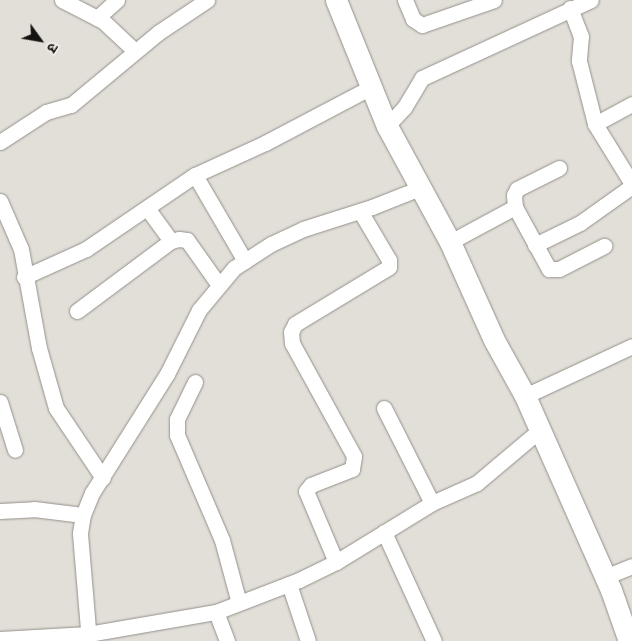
<!DOCTYPE html>
<meta charset="utf-8">
<style>
body{margin:0}
#map{position:relative;width:632px;height:641px;overflow:hidden;background:#e2ded8;font-family:"Asap Condensed","Noto Sans Devanagari",sans-serif}
div>[style]{position:absolute}
.roads{filter:drop-shadow(0 0 1px #93908a) drop-shadow(0 0 1px #93908a)}
.street>*{height:15px;margin:-7.5px;padding:0 7.5px;transform-origin:7.5px;border-radius:7.5px;background:#fff}
.secondary>*{height:21px;margin:-10.5px;padding:0 10.5px;transform-origin:10.5px;border-radius:10.5px;background:#fff}
span{translate:-50% -50%;white-space:nowrap;text-align:center;line-height:1.15;-webkit-text-stroke:4.5px #efebe5;paint-order:stroke}
.north{position:absolute;left:15px;top:15px;width:50px;height:50px;-webkit-text-stroke:4px #efebe5;paint-order:stroke;rotate:122deg;font-size:14px;font-weight:700;line-height:20px;text-align:center;color:#141311}
.north::after{content:'';display:block;margin:auto;width:18px;height:22px;background:#141311;clip-path:polygon(50% 0,100% 100%,50% 72%,0 100%)}
</style>
<div id="map">
<div class="roads">
<div class="street">
<i style="left:62px;top:0;width:46px;rotate:27.1deg"></i>
<i style="left:103px;top:21px;width:44px;rotate:43.2deg"></i>
<i style="left:405px;top:0;width:21px;rotate:67deg"></i>
<i style="left:413px;top:19px;width:11px;rotate:34deg"></i>
<i style="left:422px;top:25px;width:76px;rotate:-19.1deg"></i>
<i style="left:570px;top:8px;width:30px;rotate:69deg"></i>
<i style="left:581px;top:36px;width:25px;rotate:95deg"></i>
<i style="left:579px;top:61px;width:65px;rotate:75.7deg"></i>
<i style="left:595px;top:124px;width:70px;rotate:58.3deg"></i>
<i style="left:97px;top:18px;width:27px;rotate:-42deg"></i>
<i style="left:595px;top:124px;width:42px;rotate:-28.4deg"></i>
<i style="left:387px;top:126px;width:25px;rotate:-47deg"></i>
<i style="left:404px;top:108px;width:35px;rotate:-59deg"></i>
<i style="left:422px;top:78px;width:186px;rotate:-24.8deg"></i>
<i style="left:0;top:142px;width:55px;rotate:-33.1deg"></i>
<i style="left:46px;top:112px;width:26px;rotate:-16deg"></i>
<i style="left:71px;top:105px;width:114px;rotate:-39.7deg"></i>
<i style="left:159px;top:32px;width:58px;rotate:-33.7deg"></i>
<i style="left:0;top:201px;width:52px;rotate:66.4deg"></i>
<i style="left:21px;top:249px;width:101px;rotate:79.7deg"></i>
<i style="left:39px;top:348px;width:62px;rotate:74.2deg"></i>
<i style="left:56px;top:408px;width:84px;rotate:56.1deg"></i>
<i style="left:515px;top:207px;width:71px;rotate:61.3deg"></i>
<i style="left:549px;top:269px;width:10px"></i>
<i style="left:559px;top:269px;width:51px;rotate:-27.1deg"></i>
<i style="left:147px;top:208px;width:41px;rotate:54deg"></i>
<i style="left:450px;top:242px;width:74px;rotate:-28.3deg"></i>
<i style="left:515px;top:207px;width:12px;rotate:-95deg"></i>
<i style="left:514px;top:195px;width:7px;rotate:-63deg"></i>
<i style="left:517px;top:189px;width:47px;rotate:-26.6deg"></i>
<i style="left:535px;top:245px;width:50px;rotate:-26.1deg"></i>
<i style="left:580px;top:223px;width:64px;rotate:-35.4deg"></i>
<i style="left:245px;top:261px;width:99px;rotate:-120.2deg"></i>
<i style="left:195px;top:175px;width:77px;rotate:-24.6deg"></i>
<i style="left:265px;top:143px;width:120px;rotate:-27.8deg"></i>
<i style="left:24px;top:277px;width:68px;rotate:-24.3deg"></i>
<i style="left:86px;top:249px;width:132px;rotate:-34.2deg"></i>
<i style="left:77px;top:311px;width:117px;rotate:-36.7deg"></i>
<i style="left:171px;top:241px;width:8px;rotate:-14deg"></i>
<i style="left:179px;top:239px;width:8px;rotate:7deg"></i>
<i style="left:187px;top:240px;width:55px;rotate:54.6deg"></i>
<i style="left:195px;top:382px;width:41px;rotate:115.9deg"></i>
<i style="left:177px;top:419px;width:16px;rotate:90deg"></i>
<i style="left:177px;top:435px;width:114px;rotate:66.8deg"></i>
<i style="left:222px;top:540px;width:65px;rotate:74.9deg"></i>
<i style="left:525px;top:396px;width:118px;rotate:-25deg"></i>
<i style="left:0;top:402px;width:50px;rotate:72.6deg"></i>
<i style="left:384px;top:408px;width:106px;rotate:63.2deg"></i>
<i style="left:0;top:511px;width:34px;rotate:-3deg"></i>
<i style="left:34px;top:509px;width:49px;rotate:7deg"></i>
<i style="left:384px;top:532px;width:120px;rotate:65.4deg"></i>
<i style="left:336px;top:562px;width:77px;rotate:-112.9deg"></i>
<i style="left:306px;top:491px;width:8px;rotate:-50deg"></i>
<i style="left:311px;top:485px;width:44px;rotate:-21.3deg"></i>
<i style="left:352px;top:469px;width:13px;rotate:-81deg"></i>
<i style="left:354px;top:456px;width:129px;rotate:-118.8deg"></i>
<i style="left:292px;top:343px;width:11px;rotate:-95deg"></i>
<i style="left:291px;top:332px;width:9px;rotate:-63deg"></i>
<i style="left:295px;top:324px;width:110px;rotate:-31.2deg"></i>
<i style="left:389px;top:267px;width:7px;rotate:-90deg"></i>
<i style="left:389px;top:260px;width:57px;rotate:-120.6deg"></i>
<i style="left:605px;top:577px;width:29px;rotate:-22deg"></i>
<i style="left:289px;top:584px;width:60px;rotate:71.6deg"></i>
<i style="left:216px;top:612px;width:31px;rotate:69deg"></i>
<i style="left:0;top:639px;width:88px;rotate:-3.3deg"></i>
<i style="left:88px;top:634px;width:130px;rotate:-9.8deg"></i>
<i style="left:216px;top:612px;width:89px;rotate:-21.1deg"></i>
<i style="left:299px;top:580px;width:41px;rotate:-25.9deg"></i>
<i style="left:336px;top:562px;width:113px;rotate:-31.6deg"></i>
<i style="left:432px;top:503px;width:49px;rotate:-24deg"></i>
<i style="left:477px;top:483px;width:82px;rotate:-40.1deg"></i>
<i style="left:89px;top:641px;width:108px;rotate:-94.8deg"></i>
<i style="left:80px;top:533px;width:18px;rotate:-81deg"></i>
<i style="left:83px;top:515px;width:24px;rotate:-68deg"></i>
<i style="left:92px;top:493px;width:141px;rotate:-57.8deg"></i>
<i style="left:167px;top:374px;width:72px;rotate:-63.4deg"></i>
<i style="left:199px;top:310px;width:55px;rotate:-50.2deg"></i>
<i style="left:234px;top:268px;width:44px;rotate:-33deg"></i>
<i style="left:271px;top:244px;width:35px;rotate:-25deg"></i>
<i style="left:303px;top:229px;width:72px;rotate:-17.7deg"></i>
<i style="left:372px;top:207px;width:52px;rotate:-21.6deg"></i>
</div>
<div class="secondary">
<i style="left:336px;top:0;width:136px;rotate:68deg"></i>
<i style="left:387px;top:126px;width:132px;rotate:61.5deg"></i>
<i style="left:450px;top:242px;width:107px;rotate:65.8deg"></i>
<i style="left:494px;top:340px;width:64px;rotate:61deg"></i>
<i style="left:525px;top:396px;width:212px;rotate:66.1deg"></i>
<i style="left:611px;top:590px;width:54px;rotate:70.6deg"></i>
</div>
</div>
<div class="north">उ</div>
</div>
